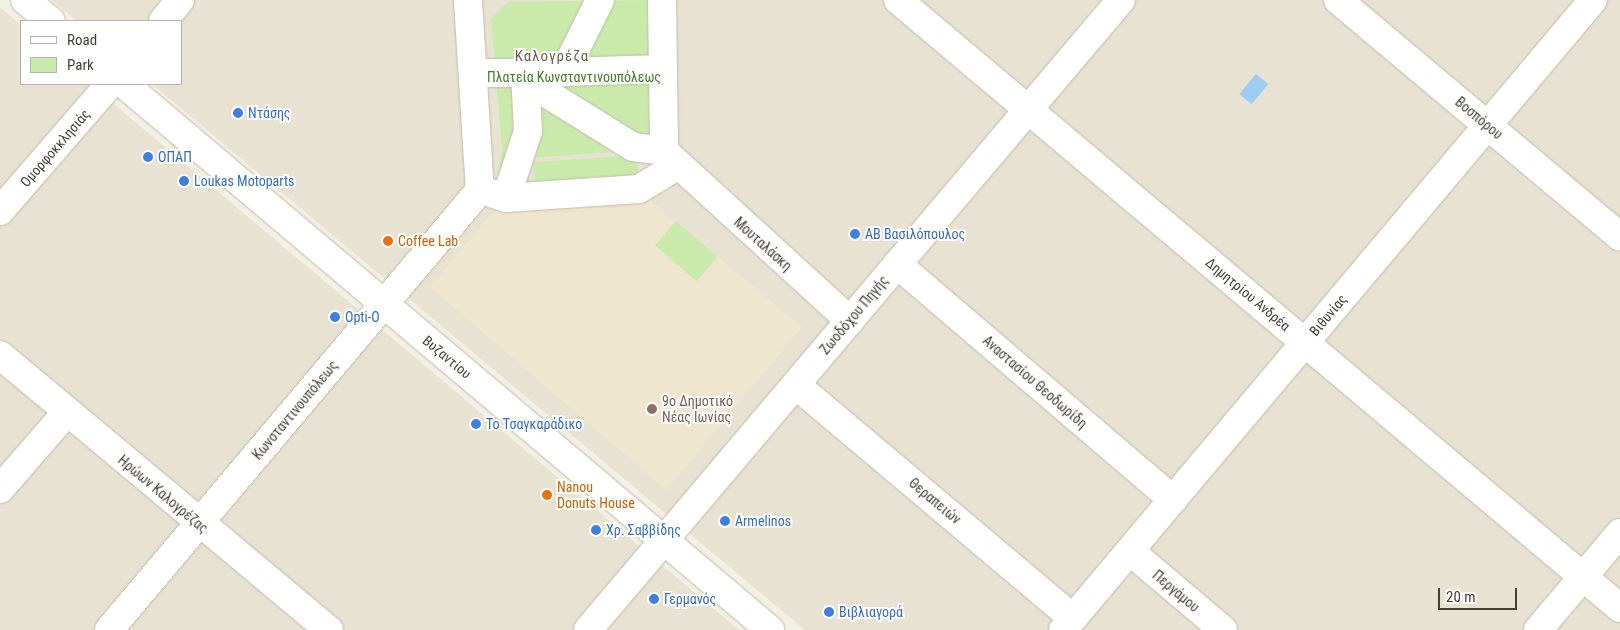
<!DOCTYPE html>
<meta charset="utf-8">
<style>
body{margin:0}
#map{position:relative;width:1620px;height:630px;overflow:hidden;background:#f3f0e5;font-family:"Roboto Condensed",sans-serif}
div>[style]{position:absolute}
.residential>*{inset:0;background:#e8e2d3}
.education>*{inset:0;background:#eee6ce}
.green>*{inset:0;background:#caeaab;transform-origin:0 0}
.water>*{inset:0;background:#9dccf4;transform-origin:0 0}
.roads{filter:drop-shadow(0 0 1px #c2bbaa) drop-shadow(0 0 1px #c2bbaa)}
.minor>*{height:28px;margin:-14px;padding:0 14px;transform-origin:14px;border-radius:14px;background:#fff}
.dots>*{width:14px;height:14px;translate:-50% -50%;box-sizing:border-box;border:2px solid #fff;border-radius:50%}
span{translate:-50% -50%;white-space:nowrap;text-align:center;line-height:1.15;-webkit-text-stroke:4px #fff;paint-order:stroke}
.park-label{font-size:14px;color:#407b24}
.shop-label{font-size:14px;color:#366cbe}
.left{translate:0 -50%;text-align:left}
.street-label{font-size:14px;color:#464034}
.food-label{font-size:14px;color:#c56008}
.education-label{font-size:14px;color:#785e54}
.neighbourhood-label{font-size:15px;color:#6a5f4b;letter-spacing:1px}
.legend{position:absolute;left:20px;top:20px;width:162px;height:65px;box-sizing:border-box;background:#fff;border:1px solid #b5b3ae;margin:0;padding:6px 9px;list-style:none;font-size:15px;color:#464034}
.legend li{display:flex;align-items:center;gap:10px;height:25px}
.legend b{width:25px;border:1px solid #b5b3ae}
.scale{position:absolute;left:1438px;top:588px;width:79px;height:22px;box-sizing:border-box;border:2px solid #464034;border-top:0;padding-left:6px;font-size:15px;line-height:18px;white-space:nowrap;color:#464034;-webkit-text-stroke:4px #fff;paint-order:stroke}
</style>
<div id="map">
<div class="residential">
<i style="clip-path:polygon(52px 0,1620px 0,1620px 630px,805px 630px,152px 84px,181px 84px,181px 21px,77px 21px)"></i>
<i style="clip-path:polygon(0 7px,21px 25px,21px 84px,90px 84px,739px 630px,0 630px)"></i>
</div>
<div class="education">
<i style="clip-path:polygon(640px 192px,802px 327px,666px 490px,430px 287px,498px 206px)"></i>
</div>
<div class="green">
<i style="clip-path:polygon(650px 0,652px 127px,645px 139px,632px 151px,529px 158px,529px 188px,496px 189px,502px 148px,491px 19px,508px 2px)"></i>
<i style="left:637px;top:155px;width:29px;height:104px;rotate:86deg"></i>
<i style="left:676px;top:221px;width:55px;height:32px;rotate:41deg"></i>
</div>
<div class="water">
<i style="left:1256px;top:74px;width:16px;height:26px;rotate:40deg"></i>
</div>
<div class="roads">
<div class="minor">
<i style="left:25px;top:0;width:33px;rotate:39deg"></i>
<i style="left:662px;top:0;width:151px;rotate:89.2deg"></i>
<i style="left:664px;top:151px;width:252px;rotate:42.4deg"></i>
<i style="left:898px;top:0;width:944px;rotate:40.1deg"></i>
<i style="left:1338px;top:0;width:368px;rotate:40deg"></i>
<i style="left:468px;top:1px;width:189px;rotate:86.4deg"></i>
<i style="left:163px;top:21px;width:27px;rotate:-51deg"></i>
<i style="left:564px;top:72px;width:98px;rotate:-1.8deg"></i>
<i style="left:473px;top:73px;width:52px"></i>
<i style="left:525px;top:80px;width:127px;rotate:31.8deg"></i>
<i style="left:633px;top:147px;width:31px;rotate:7deg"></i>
<i style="left:124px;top:84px;width:846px;rotate:40.2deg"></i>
<i style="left:491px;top:193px;width:16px;rotate:18deg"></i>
<i style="left:506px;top:198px;width:133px;rotate:-3.9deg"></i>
<i style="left:639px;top:189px;width:44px;rotate:-31.2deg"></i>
<i style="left:506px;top:198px;width:71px;rotate:-71.8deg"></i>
<i style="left:528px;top:131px;width:58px;rotate:-93deg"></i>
<i style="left:525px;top:73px;width:39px;rotate:-1deg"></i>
<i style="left:564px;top:72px;width:80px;rotate:-63.4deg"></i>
<i style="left:0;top:211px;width:168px;rotate:-49.1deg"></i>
<i style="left:897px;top:264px;width:363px;rotate:40.5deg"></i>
<i style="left:0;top:355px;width:429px;rotate:39.9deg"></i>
<i style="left:796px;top:385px;width:362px;rotate:40.1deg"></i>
<i style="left:0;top:489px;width:102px;rotate:-49deg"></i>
<i style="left:1130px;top:551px;width:122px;rotate:40.3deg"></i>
<i style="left:109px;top:630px;width:576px;rotate:-49.86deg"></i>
<i style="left:588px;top:630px;width:825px;rotate:-49.77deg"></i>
<i style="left:1063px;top:630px;width:823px;rotate:-49.93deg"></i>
<i style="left:1538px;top:630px;width:127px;rotate:-49.8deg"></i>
</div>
</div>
<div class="dots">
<i style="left:238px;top:113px;background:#3f7fe0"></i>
<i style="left:148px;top:157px;background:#3f7fe0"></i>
<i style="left:184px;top:181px;background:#3f7fe0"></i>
<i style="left:855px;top:234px;background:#3f7fe0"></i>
<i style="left:388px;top:241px;background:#e8710a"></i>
<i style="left:335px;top:317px;background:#3f7fe0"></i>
<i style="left:652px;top:409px;background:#8d6e63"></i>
<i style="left:476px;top:424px;background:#3f7fe0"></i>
<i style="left:547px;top:495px;background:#e8710a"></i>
<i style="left:725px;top:521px;background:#3f7fe0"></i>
<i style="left:596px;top:530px;background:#3f7fe0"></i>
<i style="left:654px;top:599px;background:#3f7fe0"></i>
<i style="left:829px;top:612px;background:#3f7fe0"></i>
</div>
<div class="park-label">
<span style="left:574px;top:77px">Πλατεία Κωνσταντινουπόλεως</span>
</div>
<div class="shop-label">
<span class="left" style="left:248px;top:113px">Ντάσης</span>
<span class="left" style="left:158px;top:157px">ΟΠΑΠ</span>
<span class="left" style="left:194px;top:181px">Loukas Motoparts</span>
<span class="left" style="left:865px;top:234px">ΑΒ Βασιλόπουλος</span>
<span class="left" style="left:345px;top:317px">Opti-O</span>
<span class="left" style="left:486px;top:424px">Το Τσαγκαράδικο</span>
<span class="left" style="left:735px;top:521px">Armelinos</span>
<span class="left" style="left:606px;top:530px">Χρ. Σαββίδης</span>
<span class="left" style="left:664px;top:599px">Γερμανός</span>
<span class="left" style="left:839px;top:612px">Βιβλιαγορά</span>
</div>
<div class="street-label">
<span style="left:1479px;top:118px;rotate:40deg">Βοσπόρου</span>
<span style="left:55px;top:148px;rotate:-49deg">Ομορφοκκλησιάς</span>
<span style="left:763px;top:244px;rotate:42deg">Μουταλάσκη</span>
<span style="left:1248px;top:294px;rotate:40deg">Δημητρίου Ανδρέα</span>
<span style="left:854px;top:315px;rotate:-50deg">Ζωοδόχου Πηγής</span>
<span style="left:1328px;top:315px;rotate:-50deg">Βιθυνίας</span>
<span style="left:447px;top:357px;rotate:40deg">Βυζαντίου</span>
<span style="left:1035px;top:382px;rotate:41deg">Αναστασίου Θεοδωρίδη</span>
<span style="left:295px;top:410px;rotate:-50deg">Κωνσταντινουπόλεως</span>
<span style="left:163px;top:494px;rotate:40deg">Ηρώων Καλογρέζας</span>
<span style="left:935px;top:501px;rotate:40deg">Θεραπειών</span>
<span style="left:1176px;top:591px;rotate:40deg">Περγάμου</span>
</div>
<div class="food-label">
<span class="left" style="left:398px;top:241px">Coffee Lab</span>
<span class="left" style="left:557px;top:495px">Nanou<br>Donuts House</span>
</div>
<div class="education-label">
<span class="left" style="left:662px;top:409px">9ο Δημοτικό<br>Νέας Ιωνίας</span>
</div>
<div class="neighbourhood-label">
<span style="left:552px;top:57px">Καλογρέζα</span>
</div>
<ul class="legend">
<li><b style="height:6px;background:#fff"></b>Road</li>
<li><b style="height:14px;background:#caeaab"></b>Park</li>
</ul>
<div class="scale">20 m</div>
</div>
